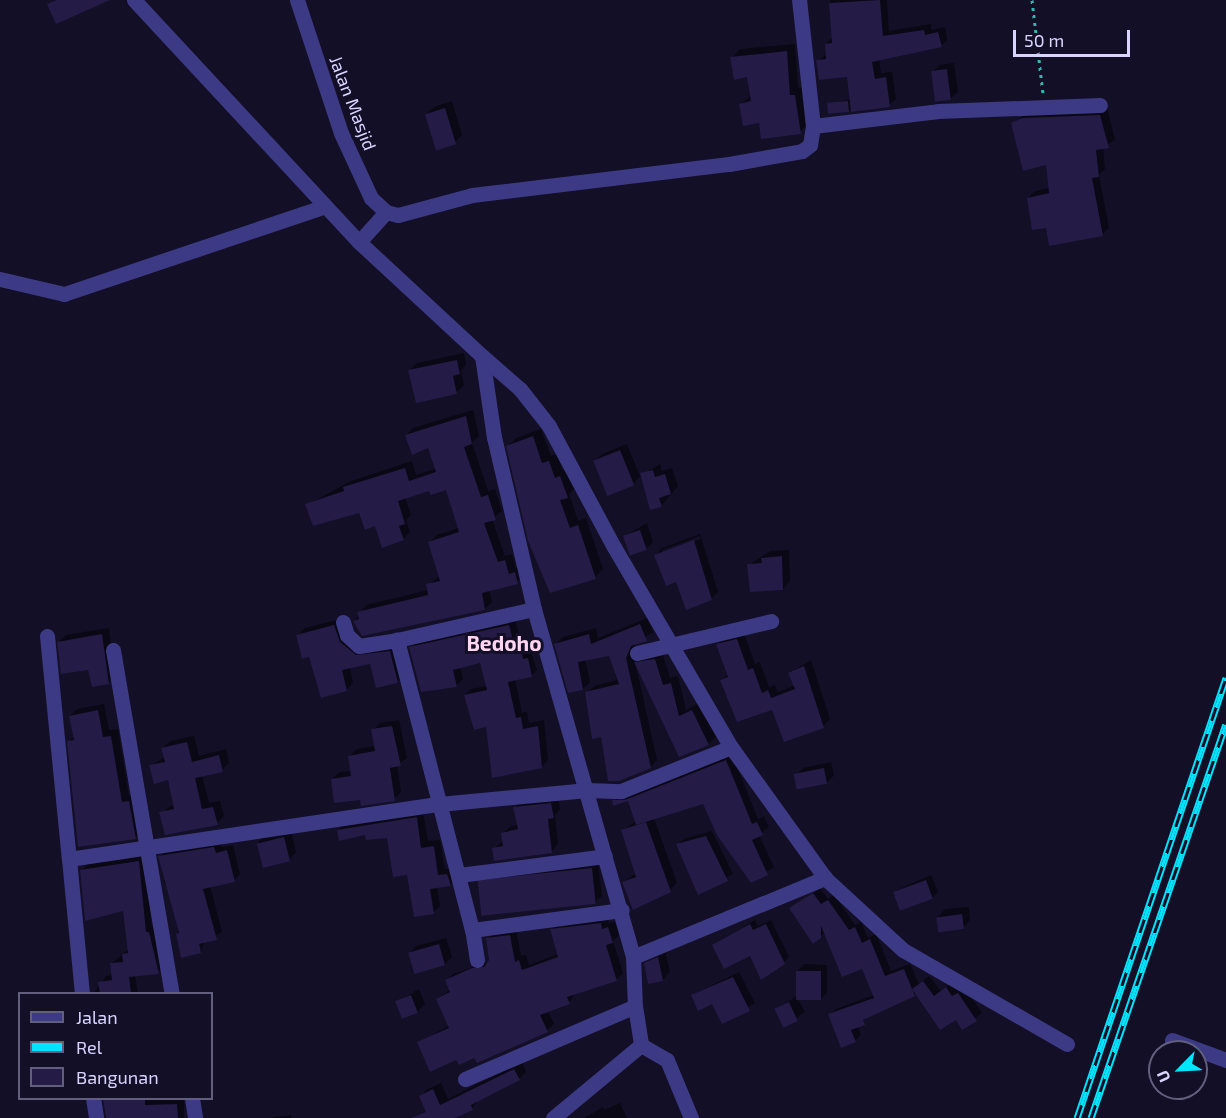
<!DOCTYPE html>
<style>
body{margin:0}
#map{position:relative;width:1226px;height:1118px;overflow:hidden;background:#130f26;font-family:"Exo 2",sans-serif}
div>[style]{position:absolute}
.shadow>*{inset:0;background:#0007;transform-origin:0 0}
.building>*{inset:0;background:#241b47;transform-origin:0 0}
.path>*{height:3px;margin-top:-1.5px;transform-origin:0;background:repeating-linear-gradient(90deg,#2fb8b0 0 3px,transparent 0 7.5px)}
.minor>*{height:15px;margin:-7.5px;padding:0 7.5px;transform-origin:7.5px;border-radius:7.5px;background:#3d3a85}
.rail>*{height:7px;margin-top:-3.5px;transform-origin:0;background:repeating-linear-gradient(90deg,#130f26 0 14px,#00e5ff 0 28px);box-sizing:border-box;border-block:2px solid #00e5ff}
span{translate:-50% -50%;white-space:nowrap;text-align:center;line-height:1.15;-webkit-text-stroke:6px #130f26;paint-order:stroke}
.street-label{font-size:18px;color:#d9d4ff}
.quarter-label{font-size:21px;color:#ffd6f0;font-weight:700}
.legend{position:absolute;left:18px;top:992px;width:195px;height:108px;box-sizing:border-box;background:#130f26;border:2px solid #625e7d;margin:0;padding:8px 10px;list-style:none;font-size:18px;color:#d9d4ff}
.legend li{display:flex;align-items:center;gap:12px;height:30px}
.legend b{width:30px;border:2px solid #625e7d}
.north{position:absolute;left:1148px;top:1040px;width:60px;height:60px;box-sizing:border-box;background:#130f26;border:2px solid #625e7d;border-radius:50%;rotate:246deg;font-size:16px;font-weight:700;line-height:24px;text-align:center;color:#d9d4ff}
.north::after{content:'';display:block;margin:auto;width:21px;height:27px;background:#00e5ff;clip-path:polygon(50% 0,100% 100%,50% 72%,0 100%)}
.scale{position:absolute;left:1013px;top:30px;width:117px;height:27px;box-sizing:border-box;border:3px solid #d9d4ff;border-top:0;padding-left:8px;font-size:18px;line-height:21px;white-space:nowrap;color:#d9d4ff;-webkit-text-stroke:4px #130f26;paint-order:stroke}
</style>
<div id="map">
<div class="shadow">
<i style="clip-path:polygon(830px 0,887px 0,889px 31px,931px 24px,931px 30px,945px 27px,947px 40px,941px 46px,879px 59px,881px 73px,892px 72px,896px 99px,889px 105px,849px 110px,829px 105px,851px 99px,848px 75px,818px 61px,827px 54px,826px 44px,833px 37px)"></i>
<i style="clip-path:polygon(795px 44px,798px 88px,803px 87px,809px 123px,800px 132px,760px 121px,741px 104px,752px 95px,748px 76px,732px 58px,740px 49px)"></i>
<i style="clip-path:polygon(954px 63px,958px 92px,950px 99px,932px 72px,940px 65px)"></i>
<i style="clip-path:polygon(452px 101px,462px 135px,455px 142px,426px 114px,434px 107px)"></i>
<i style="clip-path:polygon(1107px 108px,1115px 140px,1103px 147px,1105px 169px,1099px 175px,1109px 228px,1102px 235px,1047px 226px,1028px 198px,1035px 191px,1050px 188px,1047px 163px,1013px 123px,1030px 111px)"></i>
<i style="clip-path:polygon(464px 353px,466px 365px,461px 371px,464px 385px,456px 393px,410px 370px,417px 363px)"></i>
<i style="clip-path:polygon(473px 410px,479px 436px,472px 443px,488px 491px,495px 489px,502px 511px,492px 519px,505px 556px,512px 554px,516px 568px,522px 566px,524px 575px,517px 582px,489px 589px,492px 602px,485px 609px,355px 621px,366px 605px,429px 590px,428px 585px,440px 576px,430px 542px,437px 535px,459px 528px,447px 489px,430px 489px,405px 497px,411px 515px,406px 520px,410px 532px,403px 539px,360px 511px,307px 505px,351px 481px,412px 461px,416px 475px,437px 468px,429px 446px,406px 435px,413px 428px)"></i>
<i style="clip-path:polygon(541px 429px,551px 456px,557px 454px,563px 471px,568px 469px,575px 488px,569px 494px,578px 521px,586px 518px,603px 569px,595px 577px,551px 591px,508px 446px,516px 438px)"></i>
<i style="clip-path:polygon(627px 444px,640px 476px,660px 464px,662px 471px,672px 468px,678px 486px,661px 506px,642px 475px,633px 484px,595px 461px,602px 454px)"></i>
<i style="clip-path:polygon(647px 523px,653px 542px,646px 549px,625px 536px)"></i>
<i style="clip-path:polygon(evenodd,700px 534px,718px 592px,711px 599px,677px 581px,656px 555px,662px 548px,700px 534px,700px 536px,701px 539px,662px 553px,662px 550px,700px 536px)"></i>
<i style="clip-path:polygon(789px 550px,790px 581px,783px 589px,749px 565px,770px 551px)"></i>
<i style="clip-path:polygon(647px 618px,653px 632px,635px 643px,635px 663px,643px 656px,662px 652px,670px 678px,678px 676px,686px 710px,699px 703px,716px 737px,709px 744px,680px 755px,636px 666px,657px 760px,650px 767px,602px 735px,587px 693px,594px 686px,617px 680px,610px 654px,585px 659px,590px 682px,583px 689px,556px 644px,563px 637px,596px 628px,598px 638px)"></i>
<i style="clip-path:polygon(341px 619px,363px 649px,397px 645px,405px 674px,397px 682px,371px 662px,350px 667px,353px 683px,346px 690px,310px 655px,298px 635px,305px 628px)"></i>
<i style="clip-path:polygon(515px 619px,520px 638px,526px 637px,537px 670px,531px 676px,515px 679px,522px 713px,527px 712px,529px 723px,544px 720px,548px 760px,542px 766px,488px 726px,465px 695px,471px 689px,487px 686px,481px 662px,460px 667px,463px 679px,456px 686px,411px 648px,417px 642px)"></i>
<i style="clip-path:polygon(109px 628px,115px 675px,108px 683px,59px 642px,66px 635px)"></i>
<i style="clip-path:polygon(744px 633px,755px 664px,760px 662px,769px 687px,775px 685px,778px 692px,796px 685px,790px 673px,811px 660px,830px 719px,823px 726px,773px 708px,722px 680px,728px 674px,717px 645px,724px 638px)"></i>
<i style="clip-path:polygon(104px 704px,109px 730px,118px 729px,129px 796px,136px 795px,142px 831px,135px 838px,69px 742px,74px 736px,70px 716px,77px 709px)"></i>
<i style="clip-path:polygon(399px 720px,407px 758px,397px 765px,401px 792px,394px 799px,362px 799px,332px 779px,339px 772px,352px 771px,350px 756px,357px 749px,375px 746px,373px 730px,380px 723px)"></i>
<i style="clip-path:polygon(194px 736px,199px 756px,226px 749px,229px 763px,222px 770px,202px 775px,209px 803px,220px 801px,224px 816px,217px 823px,161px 813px,174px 804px,169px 779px,151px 766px,165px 757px,163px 748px,170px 741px)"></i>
<i style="clip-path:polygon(732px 754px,758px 819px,764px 816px,769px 827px,759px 835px,774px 867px,752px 881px,704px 802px,654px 818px,677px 883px,670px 890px,624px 882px,636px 873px,623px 831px,636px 821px,629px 799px,614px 801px,620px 795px)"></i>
<i style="clip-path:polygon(831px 762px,834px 775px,827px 783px,796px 775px,803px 768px)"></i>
<i style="clip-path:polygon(558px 797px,560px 809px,555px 815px,558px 844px,551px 852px,494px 849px,503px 841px,502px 834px,510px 827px,519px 824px,515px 807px,522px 800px)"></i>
<i style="clip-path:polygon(423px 811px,428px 841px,440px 840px,445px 869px,454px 868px,457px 878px,450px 885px,437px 887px,440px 906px,433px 913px,388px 837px,338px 830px,345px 823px)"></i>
<i style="clip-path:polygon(291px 830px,296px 852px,289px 860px,258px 842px,265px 835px)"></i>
<i style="clip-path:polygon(712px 831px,733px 874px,698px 893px,678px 845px,683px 839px)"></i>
<i style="clip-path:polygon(evenodd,220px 842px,222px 847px,233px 845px,240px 874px,234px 881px,210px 886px,222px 932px,205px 941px,200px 952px,182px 956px,170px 884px,165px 885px,160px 857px,166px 851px,220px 842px,198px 936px,201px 949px,198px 949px,198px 936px)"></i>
<i style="clip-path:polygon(145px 856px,152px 927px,155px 926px,164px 966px,158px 972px,135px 975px,138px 994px,93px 994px,106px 976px,113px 975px,112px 963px,129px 949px,124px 909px,81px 871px,88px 864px)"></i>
<i style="clip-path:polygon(598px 862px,602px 896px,595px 902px,479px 883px,486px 876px)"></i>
<i style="clip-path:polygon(931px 875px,938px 892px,932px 898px,895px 891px)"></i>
<i style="clip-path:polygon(820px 888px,828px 899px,834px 895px,855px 925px,861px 922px,868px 938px,876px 934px,891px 971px,910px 964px,919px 984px,929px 976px,941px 991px,953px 982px,959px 991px,965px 988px,982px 1013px,963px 1028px,957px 1017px,917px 993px,869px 1015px,858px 1026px,861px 1035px,855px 1041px,830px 1015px,836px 1009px,874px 995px,862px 967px,825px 932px,820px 937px,791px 909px)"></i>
<i style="clip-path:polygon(969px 907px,970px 920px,963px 928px,938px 917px,945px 909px)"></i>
<i style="clip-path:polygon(607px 917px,609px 923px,615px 922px,619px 935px,613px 941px,623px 973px,617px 979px,575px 993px,569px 1003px,548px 1011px,554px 1024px,547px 1030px,475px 1056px,457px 1058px,419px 1043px,450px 1025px,437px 999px,450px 990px,446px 981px,453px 974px,490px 961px,488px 938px,495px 932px,516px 929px,521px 956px,526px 955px,529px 965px,558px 954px,552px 930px,558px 923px)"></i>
<i style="clip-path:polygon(755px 920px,758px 926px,771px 920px,789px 957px,784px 962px,714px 945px)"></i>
<i style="clip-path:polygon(446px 938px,452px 957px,445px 964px,409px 954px,416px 946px)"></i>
<i style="clip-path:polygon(665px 951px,670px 972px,663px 980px,645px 964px)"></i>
<i style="clip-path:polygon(804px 964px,827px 965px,827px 992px,820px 1000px,798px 999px,805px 1012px,784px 1026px,777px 1010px,796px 996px,797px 972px)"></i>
<i style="clip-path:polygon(739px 972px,755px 1003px,723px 1022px,713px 1002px,692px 995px)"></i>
<i style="clip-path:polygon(419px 989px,425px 1004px,417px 1012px,397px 1002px)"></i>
<i style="clip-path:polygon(522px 1062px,526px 1072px,519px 1079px,479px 1100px,472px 1108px,445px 1118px,430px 1118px,420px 1097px,428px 1089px,441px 1083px,448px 1099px)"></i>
<i style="left:105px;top:1098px;width:79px;height:20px"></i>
<i style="clip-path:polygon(620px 1103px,627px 1118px,584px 1118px,603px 1107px,604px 1110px)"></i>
<i style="clip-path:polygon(291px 1115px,291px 1118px,272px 1118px,273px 1117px)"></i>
</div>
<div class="building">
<i style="clip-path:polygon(57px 0,110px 0,56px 24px,47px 4px)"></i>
<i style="clip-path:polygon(880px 0,883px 36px,924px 30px,925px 35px,938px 32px,942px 47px,872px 62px,875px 79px,886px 77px,890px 107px,851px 112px,847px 77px,819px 80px,816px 60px,826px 59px,825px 44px,832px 43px,829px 3px)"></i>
<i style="clip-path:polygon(787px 51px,790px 95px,795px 95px,801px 134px,761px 139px,759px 123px,743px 126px,739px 104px,751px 101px,747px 77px,734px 80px,730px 57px)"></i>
<i style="left:947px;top:69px;width:31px;height:16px;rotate:83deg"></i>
<i style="left:848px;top:101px;width:11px;height:21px;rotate:85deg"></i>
<i style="left:445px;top:108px;width:38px;height:21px;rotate:73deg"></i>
<i style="clip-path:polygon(1100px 115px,1109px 148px,1096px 150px,1099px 177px,1092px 178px,1103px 236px,1049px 246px,1046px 228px,1032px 230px,1027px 198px,1049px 193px,1046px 165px,1023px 171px,1011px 123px,1022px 118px)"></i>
<i style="clip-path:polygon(457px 360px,460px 374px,453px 376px,457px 394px,416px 403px,408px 370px)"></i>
<i style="clip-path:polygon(466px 416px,472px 444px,464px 447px,481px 497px,488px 495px,496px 520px,484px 523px,498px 562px,505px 560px,509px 574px,515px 572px,518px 584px,482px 593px,485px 610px,362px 636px,353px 621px,359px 619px,357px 612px,428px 595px,426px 584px,440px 581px,428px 542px,459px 532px,446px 490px,431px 495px,429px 491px,398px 501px,405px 524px,399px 526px,404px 540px,382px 548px,375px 526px,365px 530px,359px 513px,313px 526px,305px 504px,344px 491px,343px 487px,405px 468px,409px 481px,436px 472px,428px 448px,412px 455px,405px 435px)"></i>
<i style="clip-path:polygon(533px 436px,542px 463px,549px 461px,555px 478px,560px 476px,568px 498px,560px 500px,570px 528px,578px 525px,596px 579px,550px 593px,528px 541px,506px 446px)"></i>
<i style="left:620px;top:450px;width:38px;height:29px;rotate:68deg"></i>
<i style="clip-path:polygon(653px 470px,655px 477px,665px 474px,671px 494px,659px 498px,662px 507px,650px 510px,640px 473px)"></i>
<i style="left:640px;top:530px;width:21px;height:18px;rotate:71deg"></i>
<i style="clip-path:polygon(694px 540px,712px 600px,686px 610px,676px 582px,666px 586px,654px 555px)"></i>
<i style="clip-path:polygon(782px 556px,783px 590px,750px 592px,747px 564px,762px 563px,761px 558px)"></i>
<i style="clip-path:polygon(640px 624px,647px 641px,631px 646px,626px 658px,651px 768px,619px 781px,608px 781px,601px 737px,592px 739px,585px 692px,619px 684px,609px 656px,578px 662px,583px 690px,568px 693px,554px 644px,589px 634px,591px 644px)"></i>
<i style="clip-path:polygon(334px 625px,340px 642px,356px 655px,390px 651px,398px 683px,376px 688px,370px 664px,342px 670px,347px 691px,321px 698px,309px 657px,302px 659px,296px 635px)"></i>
<i style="clip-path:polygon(509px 625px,514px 644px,520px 643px,523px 659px,528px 658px,532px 677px,508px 682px,516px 718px,521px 717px,523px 729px,538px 726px,542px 768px,492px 778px,486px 727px,474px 730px,464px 695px,487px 690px,480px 663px,453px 670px,457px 687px,421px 692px,409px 647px)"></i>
<i style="clip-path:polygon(102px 634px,109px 684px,92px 687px,88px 670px,61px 674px,57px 642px)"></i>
<i style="clip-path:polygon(737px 639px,748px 670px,753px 668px,762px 693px,768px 690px,771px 698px,795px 689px,788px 673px,804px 666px,824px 728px,784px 742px,772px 710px,737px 722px,720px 680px,728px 677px,716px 644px)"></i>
<i style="clip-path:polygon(655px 659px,663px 685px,671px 683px,679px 716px,692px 710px,709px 745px,679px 757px,634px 662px)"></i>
<i style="clip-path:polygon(98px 710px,103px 737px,111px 736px,122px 802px,129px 801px,136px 839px,78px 847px,67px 741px,74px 740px,69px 716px)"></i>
<i style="clip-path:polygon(392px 726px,401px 766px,390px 768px,395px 801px,361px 806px,360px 800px,334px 803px,331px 779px,351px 776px,348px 756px,375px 751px,371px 729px)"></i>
<i style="clip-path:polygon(187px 742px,192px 762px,219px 755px,223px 772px,195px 778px,202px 809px,213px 807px,218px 825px,165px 835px,159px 812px,174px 809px,168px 780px,154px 784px,149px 765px,165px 762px,161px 748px)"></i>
<i style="clip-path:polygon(726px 760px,752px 824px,757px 822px,763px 835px,752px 840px,768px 875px,751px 883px,717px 835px,703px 804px,636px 825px,628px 801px,613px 806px,612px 800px,625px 800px)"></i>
<i style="left:824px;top:768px;width:16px;height:31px;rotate:79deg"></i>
<i style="clip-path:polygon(551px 803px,554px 818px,548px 819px,552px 853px,494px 861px,492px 848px,503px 846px,501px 833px,518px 829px,513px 807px)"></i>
<i style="clip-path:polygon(417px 817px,421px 848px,434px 846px,438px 875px,447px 874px,451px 886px,430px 889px,434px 914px,414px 917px,407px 875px,393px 877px,387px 838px,366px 840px,365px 835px,339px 841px,337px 830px)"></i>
<i style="clip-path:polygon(646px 822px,671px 892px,633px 910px,622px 882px,636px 877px,621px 830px)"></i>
<i style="clip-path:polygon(706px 836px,728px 881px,698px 895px,676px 844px)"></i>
<i style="left:284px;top:837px;width:25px;height:28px;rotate:76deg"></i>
<i style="clip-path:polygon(214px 847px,216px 853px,227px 850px,235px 882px,203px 889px,217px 940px,199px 944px,201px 953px,181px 958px,176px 934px,179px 933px,158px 856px)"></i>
<i style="clip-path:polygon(139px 861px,146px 932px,149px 932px,159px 974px,129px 977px,131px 993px,100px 993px,98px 982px,112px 980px,110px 963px,123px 962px,122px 954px,128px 953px,123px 911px,85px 921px,80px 870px)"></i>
<i style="left:592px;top:868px;width:36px;height:115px;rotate:84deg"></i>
<i style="left:926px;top:880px;width:20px;height:35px;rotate:70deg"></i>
<i style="clip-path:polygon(813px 893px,821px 904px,828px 900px,849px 930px,855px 927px,862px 943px,870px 939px,885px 976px,904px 969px,912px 989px,923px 981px,934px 996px,946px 987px,952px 996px,958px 993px,977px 1021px,962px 1030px,956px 1020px,940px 1030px,912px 989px,915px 996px,863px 1020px,865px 1025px,851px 1030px,856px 1042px,841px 1048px,828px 1014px,874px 998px,862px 969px,842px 977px,821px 926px,821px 938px,813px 944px,789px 908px)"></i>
<i style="left:962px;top:914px;width:15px;height:26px;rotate:82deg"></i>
<i style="clip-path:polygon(601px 923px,602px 929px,608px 927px,613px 943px,606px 945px,617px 981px,567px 997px,570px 1004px,540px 1015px,548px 1032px,477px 1063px,474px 1058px,459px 1065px,456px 1060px,430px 1072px,417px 1042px,449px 1028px,436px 999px,450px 992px,445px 980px,472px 968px,484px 967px,489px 960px,486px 938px,510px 935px,515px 962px,519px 960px,522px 970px,558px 957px,550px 929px)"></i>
<i style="clip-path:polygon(750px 924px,753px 930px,766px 924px,785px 964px,761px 980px,750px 956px,724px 969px,712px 945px)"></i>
<i style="left:439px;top:944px;width:22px;height:32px;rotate:74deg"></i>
<i style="clip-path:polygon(658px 957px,663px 981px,648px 984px,644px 963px)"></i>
<i style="left:796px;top:971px;width:25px;height:29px"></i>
<i style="clip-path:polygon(733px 977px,750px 1011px,722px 1024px,712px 1004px,698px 1011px,691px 995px)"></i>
<i style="left:411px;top:995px;width:19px;height:17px;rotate:69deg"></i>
<i style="left:789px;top:1002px;width:21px;height:16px;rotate:65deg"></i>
<i style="clip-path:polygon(514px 1069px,520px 1080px,471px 1105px,473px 1110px,455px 1118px,411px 1118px,426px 1112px,419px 1096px,433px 1089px,440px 1105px)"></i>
<i style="clip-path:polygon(103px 1098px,145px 1098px,145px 1105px,177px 1104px,178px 1118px,106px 1118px)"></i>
</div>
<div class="path">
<i style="left:1032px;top:0;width:95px;rotate:83.3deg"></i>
</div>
<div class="minor">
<i style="left:134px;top:0;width:330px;rotate:47.1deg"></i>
<i style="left:359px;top:242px;width:168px;rotate:42.8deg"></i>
<i style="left:482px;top:356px;width:82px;rotate:81.6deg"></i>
<i style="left:494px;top:437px;width:177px;rotate:76.9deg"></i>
<i style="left:534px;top:609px;width:362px;rotate:74.1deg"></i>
<i style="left:633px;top:957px;width:49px;rotate:87.7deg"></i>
<i style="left:635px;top:1006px;width:39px;rotate:81deg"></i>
<i style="left:641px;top:1045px;width:114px;rotate:140.3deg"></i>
<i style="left:297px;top:0;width:140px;rotate:71.7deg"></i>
<i style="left:341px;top:133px;width:72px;rotate:65.2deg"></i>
<i style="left:371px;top:198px;width:21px;rotate:43deg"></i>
<i style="left:386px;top:212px;width:12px;rotate:14deg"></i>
<i style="left:398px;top:215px;width:77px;rotate:-15.1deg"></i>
<i style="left:472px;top:195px;width:259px;rotate:-6.9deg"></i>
<i style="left:729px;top:164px;width:74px;rotate:-10.1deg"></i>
<i style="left:802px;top:151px;width:10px;rotate:-37deg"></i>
<i style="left:810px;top:145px;width:19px;rotate:-81deg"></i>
<i style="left:813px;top:126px;width:127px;rotate:-96.3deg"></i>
<i style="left:813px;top:126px;width:126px;rotate:-6.8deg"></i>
<i style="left:938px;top:111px;width:162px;rotate:-2.1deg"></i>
<i style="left:359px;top:242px;width:40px;rotate:-48deg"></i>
<i style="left:0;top:279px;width:66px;rotate:13.2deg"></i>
<i style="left:64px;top:294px;width:275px;rotate:-18.6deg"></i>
<i style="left:482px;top:356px;width:50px;rotate:41deg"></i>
<i style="left:520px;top:389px;width:47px;rotate:51.9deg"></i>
<i style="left:549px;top:426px;width:137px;rotate:61.8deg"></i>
<i style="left:614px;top:547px;width:232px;rotate:59.7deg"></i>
<i style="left:731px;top:747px;width:161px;rotate:54.3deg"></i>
<i style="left:825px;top:878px;width:106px;rotate:42.7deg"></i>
<i style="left:903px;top:950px;width:189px;rotate:29.8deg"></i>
<i style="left:343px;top:622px;width:14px;rotate:73deg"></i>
<i style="left:347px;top:635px;width:16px;rotate:43deg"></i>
<i style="left:359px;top:646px;width:38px;rotate:-9deg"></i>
<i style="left:47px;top:636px;width:224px;rotate:84.4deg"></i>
<i style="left:113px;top:650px;width:349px;rotate:80.3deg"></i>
<i style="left:637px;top:653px;width:138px;rotate:-13.4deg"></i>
<i style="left:459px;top:875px;width:147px;rotate:-7.4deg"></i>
<i style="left:472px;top:930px;width:151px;rotate:-7.6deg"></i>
<i style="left:633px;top:957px;width:208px;rotate:-22.4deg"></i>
<i style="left:477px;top:960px;width:30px;rotate:-99deg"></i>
<i style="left:472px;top:930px;width:300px;rotate:-104.5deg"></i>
<i style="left:397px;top:640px;width:140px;rotate:-12.8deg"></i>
<i style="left:82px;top:994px;width:136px;rotate:-95.5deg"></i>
<i style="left:69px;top:859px;width:374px;rotate:-8.5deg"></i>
<i style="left:439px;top:804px;width:149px;rotate:-5.4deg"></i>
<i style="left:587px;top:790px;width:34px;rotate:2deg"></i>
<i style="left:621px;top:791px;width:118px;rotate:-21.8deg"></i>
<i style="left:1172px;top:1040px;width:58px;rotate:20.3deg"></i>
<i style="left:641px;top:1045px;width:30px;rotate:30deg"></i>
<i style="left:667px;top:1060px;width:63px;rotate:67.5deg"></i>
<i style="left:465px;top:1079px;width:185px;rotate:-23.2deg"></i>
<i style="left:93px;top:1098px;width:20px;rotate:81deg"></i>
<i style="left:192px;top:1098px;width:20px;rotate:81deg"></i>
</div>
<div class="rail">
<i style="left:1077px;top:1118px;width:465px;rotate:-71.3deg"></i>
<i style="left:1091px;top:1118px;width:416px;rotate:-71.1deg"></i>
</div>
<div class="street-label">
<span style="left:353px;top:103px;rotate:69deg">Jalan Masjid</span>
</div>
<div class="quarter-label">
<span style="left:504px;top:643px">Bedoho</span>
</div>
<ul class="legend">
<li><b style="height:8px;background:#3d3a85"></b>Jalan</li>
<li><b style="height:8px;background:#00e5ff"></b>Rel</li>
<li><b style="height:16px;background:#241b47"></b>Bangunan</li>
</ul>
<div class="north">U</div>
<div class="scale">50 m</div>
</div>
